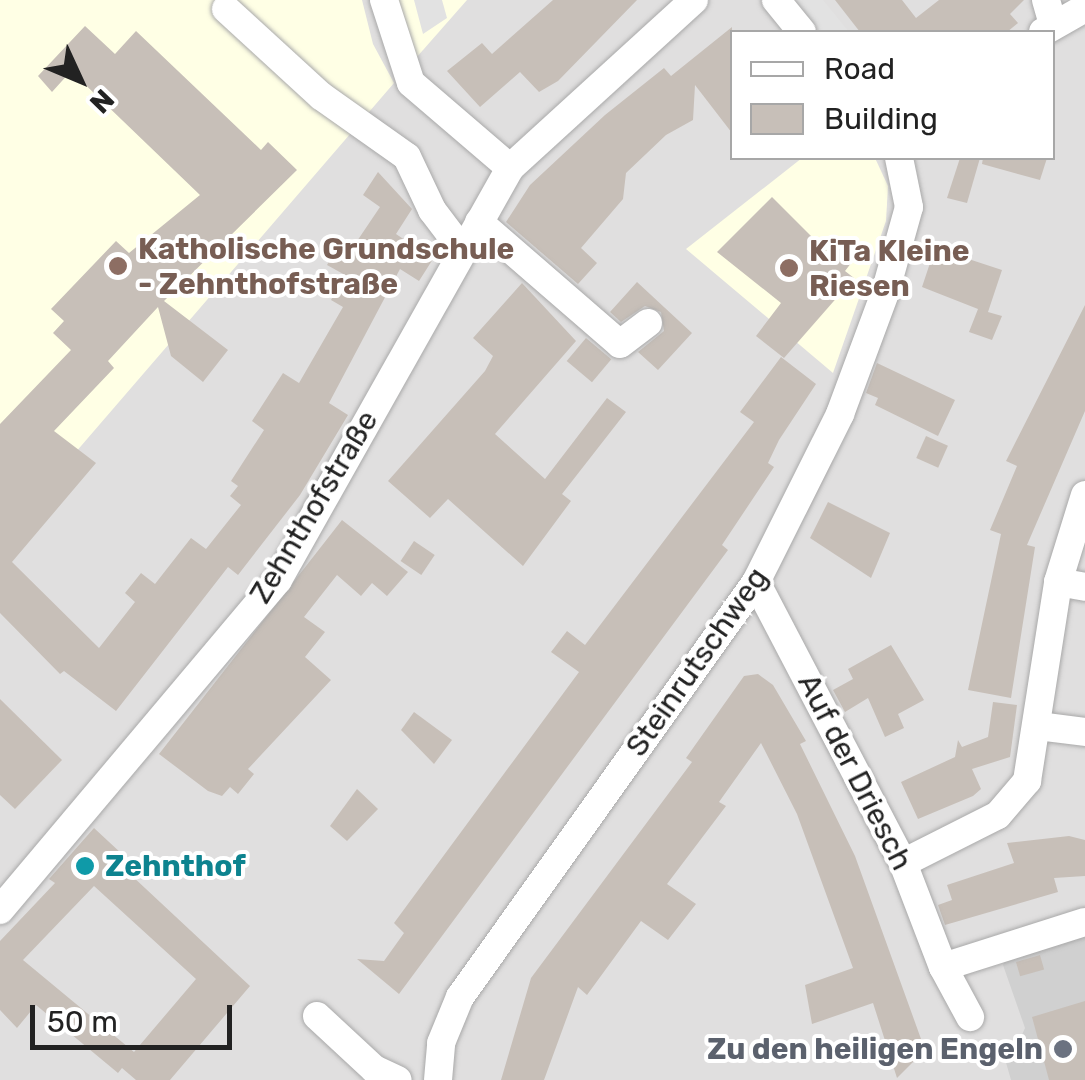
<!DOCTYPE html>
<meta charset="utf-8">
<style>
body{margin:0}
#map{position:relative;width:1085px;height:1080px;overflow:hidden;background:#f2efe9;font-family:Rubik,sans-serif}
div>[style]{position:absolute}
.residential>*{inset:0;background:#e0dfdf}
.education>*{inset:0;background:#ffffe5}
.religious>*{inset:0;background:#d0d0d0}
.parking>*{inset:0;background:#e2e2e2}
.building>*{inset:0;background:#c7bfb8;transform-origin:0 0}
.roads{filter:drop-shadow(0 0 2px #a9a9a9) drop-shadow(0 0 2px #a9a9a9)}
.minor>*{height:28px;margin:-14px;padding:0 14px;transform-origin:14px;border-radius:14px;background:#fff}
.dots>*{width:28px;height:28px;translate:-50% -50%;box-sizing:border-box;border:5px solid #fff;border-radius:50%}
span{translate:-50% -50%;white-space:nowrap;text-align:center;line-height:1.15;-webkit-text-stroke:8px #fff;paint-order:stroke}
.education-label{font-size:30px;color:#785e54;font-weight:700}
.left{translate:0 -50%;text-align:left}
.street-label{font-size:30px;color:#222}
.culture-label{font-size:30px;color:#0d838f;font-weight:700}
.worship-label{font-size:30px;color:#5b616d;font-weight:700}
.right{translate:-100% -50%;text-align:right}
.legend{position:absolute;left:730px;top:30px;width:325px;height:130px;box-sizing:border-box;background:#fff;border:2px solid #a7a7a7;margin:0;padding:12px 18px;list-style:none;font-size:30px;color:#222}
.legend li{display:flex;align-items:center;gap:20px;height:50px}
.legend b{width:50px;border:2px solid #a7a7a7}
.north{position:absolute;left:30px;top:30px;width:100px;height:100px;-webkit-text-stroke:8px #fff;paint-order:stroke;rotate:134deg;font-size:28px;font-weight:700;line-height:40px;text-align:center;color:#222}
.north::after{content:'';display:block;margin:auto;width:35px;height:45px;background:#222;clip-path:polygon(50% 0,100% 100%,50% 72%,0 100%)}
.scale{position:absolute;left:30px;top:1005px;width:202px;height:45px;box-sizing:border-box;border:5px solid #222;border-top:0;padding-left:12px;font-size:30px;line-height:35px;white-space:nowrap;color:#222;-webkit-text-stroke:8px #fff;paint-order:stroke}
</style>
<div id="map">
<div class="residential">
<i style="clip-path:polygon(evenodd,0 0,1085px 0,1085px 1080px,0 1080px,0 0,732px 32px,1052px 32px,1052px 158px,732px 158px,732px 32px)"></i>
</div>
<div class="education">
<i style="clip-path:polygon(0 0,362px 0,373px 44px,394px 83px,0 540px)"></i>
<i style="clip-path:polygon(396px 0,467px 0,416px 58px)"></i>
<i style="clip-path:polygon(802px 158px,875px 158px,888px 186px,886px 221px,833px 373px,686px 249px)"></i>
</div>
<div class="religious">
<i style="clip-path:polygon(1085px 929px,1085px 1080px,1011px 1080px,1001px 1045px,1020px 1039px,1025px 1028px,1003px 965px,1007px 953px)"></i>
</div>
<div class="parking">
<i style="clip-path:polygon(414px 0,442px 0,447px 18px,423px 34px)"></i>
<i style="clip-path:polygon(795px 0,823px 0,849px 32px,821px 32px)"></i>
</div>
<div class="building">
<i style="clip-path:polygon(553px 0,637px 0,558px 81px,539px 92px,520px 72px,480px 107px,447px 71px,482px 43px,492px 54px)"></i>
<i style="clip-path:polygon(835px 0,902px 0,916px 18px,939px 0,1024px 0,1010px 14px,1018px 23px,1007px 32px,860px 32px)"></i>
<i style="clip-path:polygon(85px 26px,115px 54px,136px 31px,261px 150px,268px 142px,297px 170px,164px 301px,228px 350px,203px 382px,171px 356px,158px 307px,108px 361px,114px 368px,54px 431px,96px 463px,12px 562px,99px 648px,135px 602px,125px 593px,141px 573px,155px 584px,191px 538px,206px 549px,241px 505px,230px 496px,238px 486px,231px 481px,264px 430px,252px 421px,283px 373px,299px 383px,343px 307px,331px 300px,345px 275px,327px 265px,339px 243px,351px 250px,380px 207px,363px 195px,378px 172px,412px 209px,396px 234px,433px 259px,419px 281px,400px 269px,329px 403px,348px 415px,300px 495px,238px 575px,228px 567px,116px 711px,64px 671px,60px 674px,0 613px,0 424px,71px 350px,53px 333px,64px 321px,51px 309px,116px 241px,129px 253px,200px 195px,71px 71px,52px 92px,38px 76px)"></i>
<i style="clip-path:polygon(732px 27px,732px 133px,695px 85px,693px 120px,666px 135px,626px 173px,623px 199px,581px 248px,597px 263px,578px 284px,506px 222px,530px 185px,605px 115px,664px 68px,671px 76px)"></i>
<i style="clip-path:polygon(960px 158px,980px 158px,967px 203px,947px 198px)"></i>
<i style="clip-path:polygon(983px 158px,1047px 158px,1040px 180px,982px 164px)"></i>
<i style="clip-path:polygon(772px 197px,826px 251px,834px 242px,855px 258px,845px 271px,854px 278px,784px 358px,756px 336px,781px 303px,717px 252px)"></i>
<i style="clip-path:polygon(935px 248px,1002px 270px,988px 312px,1002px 316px,992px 340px,969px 332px,978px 309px,922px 287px)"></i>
<i style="clip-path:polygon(637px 282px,692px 333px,658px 370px,638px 352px,664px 331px,661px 312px,645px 306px,621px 322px,610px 312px)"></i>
<i style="clip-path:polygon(522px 283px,576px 341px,495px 434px,545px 479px,607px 398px,626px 412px,562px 494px,571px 501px,523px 566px,448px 499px,430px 518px,388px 481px,485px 371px,493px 356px,473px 338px)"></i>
<i style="clip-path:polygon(1085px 305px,1085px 411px,1027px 545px,1035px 547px,1011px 698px,968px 690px,1001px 534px,990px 530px,1017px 466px,1006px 461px)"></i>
<i style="left:586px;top:338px;width:33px;height:30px;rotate:40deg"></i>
<i style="clip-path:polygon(781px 357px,816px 384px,779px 440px,768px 463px,774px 467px,722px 545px,728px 550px,399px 994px,357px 959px,384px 961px,404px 933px,394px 923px,579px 672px,551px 652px,567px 631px,585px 645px,754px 422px,740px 412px)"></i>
<i style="clip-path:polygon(877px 363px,955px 400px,938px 436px,875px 405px,878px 398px,866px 393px)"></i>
<i style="left:926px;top:436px;width:24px;height:24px;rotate:24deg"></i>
<i style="clip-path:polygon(828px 502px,890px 533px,871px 578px,810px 538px)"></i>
<i style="clip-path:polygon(342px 520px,408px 572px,387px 596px,372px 583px,361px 596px,337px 575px,304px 617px,325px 632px,305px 657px,331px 680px,248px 769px,254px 774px,238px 794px,230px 787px,222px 796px,208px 791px,159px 754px)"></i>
<i style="left:414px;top:541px;width:25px;height:24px;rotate:34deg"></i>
<i style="clip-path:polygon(891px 645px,924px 700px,898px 714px,904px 728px,885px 737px,868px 698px,845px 712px,833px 690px,853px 679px,848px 669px)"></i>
<i style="clip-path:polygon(758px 674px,773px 685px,806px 741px,800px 744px,855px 856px,925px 1050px,897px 1078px,873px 1003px,812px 1024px,805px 985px,853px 968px,797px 814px,761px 743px,719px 802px,726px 806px,667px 884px,696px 904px,668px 940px,641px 921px,587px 995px,578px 987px,544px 1080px,501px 1080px,531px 978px,692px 762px,686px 758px,744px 676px)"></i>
<i style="clip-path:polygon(0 699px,62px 760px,15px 809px,0 795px)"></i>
<i style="clip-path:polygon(993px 702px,1017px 705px,1010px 757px,972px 769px,981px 789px,973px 796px,918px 819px,901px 782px,955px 757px,958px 740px,962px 747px,988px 737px)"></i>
<i style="clip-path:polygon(414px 712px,452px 740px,434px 764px,401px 730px)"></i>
<i style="clip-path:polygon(357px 789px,378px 809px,347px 841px,330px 826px)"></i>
<i style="clip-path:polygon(evenodd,94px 828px,122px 854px,116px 861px,250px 986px,170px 1080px,136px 1080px,122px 1068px,118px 1073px,36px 1005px,17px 1028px,0 1010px,0 941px,55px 883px,49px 879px,94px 828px,94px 886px,196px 979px,134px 1052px,23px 960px,94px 886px)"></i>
<i style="clip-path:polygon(1069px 836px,1085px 840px,1085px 876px,1054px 878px,1058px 892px,945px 925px,938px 905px,952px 900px,947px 885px,1014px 863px,1007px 843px)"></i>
<i style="left:1040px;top:955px;width:15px;height:25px;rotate:74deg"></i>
<i style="clip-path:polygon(1085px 1001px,1085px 1080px,1049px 1080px,1032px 1017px)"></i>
</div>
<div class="roads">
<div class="minor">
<i style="left:384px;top:0;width:87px;rotate:72deg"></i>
<i style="left:411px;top:83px;width:130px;rotate:40.6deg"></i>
<i style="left:776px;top:0;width:41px;rotate:50.9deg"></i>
<i style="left:1046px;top:0;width:26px;rotate:74deg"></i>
<i style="left:226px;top:9px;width:129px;rotate:42.5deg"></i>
<i style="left:321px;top:96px;width:105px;rotate:35.3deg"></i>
<i style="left:407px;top:157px;width:59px;rotate:64.7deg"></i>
<i style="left:432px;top:210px;width:51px;rotate:52.9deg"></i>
<i style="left:1043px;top:32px;width:48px;rotate:-29.7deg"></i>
<i style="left:479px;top:222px;width:186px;rotate:40.9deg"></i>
<i style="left:620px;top:344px;width:35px;rotate:-37deg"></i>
<i style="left:756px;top:582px;width:317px;rotate:62.4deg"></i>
<i style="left:903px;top:863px;width:111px;rotate:69deg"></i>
<i style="left:943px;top:967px;width:57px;rotate:61.6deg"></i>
<i style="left:1058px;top:582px;width:27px;rotate:10deg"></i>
<i style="left:1038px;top:726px;width:47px;rotate:7.3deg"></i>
<i style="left:903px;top:863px;width:106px;rotate:-26.8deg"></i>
<i style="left:998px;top:815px;width:45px;rotate:-49.5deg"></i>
<i style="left:1027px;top:781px;width:201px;rotate:-81.1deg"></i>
<i style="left:1058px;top:582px;width:91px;rotate:-72.8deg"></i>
<i style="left:0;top:910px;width:431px;rotate:-49.9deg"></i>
<i style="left:278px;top:580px;width:473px;rotate:-60.6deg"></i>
<i style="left:510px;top:168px;width:249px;rotate:-42.4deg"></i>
<i style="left:943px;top:967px;width:149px;rotate:-17.6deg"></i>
<i style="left:317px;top:1016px;width:78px;rotate:42.9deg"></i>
<i style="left:374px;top:1069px;width:26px;rotate:25deg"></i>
<i style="left:438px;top:1080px;width:37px;rotate:-85deg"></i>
<i style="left:441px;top:1043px;width:50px;rotate:-67.6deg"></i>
<i style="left:460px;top:997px;width:510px;rotate:-54.5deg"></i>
<i style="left:756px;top:582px;width:188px;rotate:-63.4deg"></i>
<i style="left:840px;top:414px;width:129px;rotate:-69.6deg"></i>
<i style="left:885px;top:293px;width:89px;rotate:-74.4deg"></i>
<i style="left:909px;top:207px;width:50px;rotate:-101.5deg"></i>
</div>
</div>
<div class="dots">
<i style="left:118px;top:266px;background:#8d6e63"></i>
<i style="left:789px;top:268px;background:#8d6e63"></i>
<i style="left:85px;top:866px;background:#0f9aa8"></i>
<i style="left:1063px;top:1049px;background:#6b7280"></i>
</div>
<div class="education-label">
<span class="left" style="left:138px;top:266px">Katholische Grundschule<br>- Zehnthofstraße</span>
<span class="left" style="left:809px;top:268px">KiTa Kleine<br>Riesen</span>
</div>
<div class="street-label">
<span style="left:314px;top:507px;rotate:-59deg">Zehnthofstraße</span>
<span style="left:697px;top:662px;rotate:-55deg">Steinrutschweg</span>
<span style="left:855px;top:772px;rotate:63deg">Auf der Driesch</span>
</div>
<div class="culture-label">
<span class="left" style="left:105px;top:866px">Zehnthof</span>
</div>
<div class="worship-label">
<span class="right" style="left:1043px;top:1049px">Zu den heiligen Engeln</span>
</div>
<ul class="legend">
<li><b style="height:12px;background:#fff"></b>Road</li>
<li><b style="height:28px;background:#c7bfb8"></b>Building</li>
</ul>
<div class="north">N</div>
<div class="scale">50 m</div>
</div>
